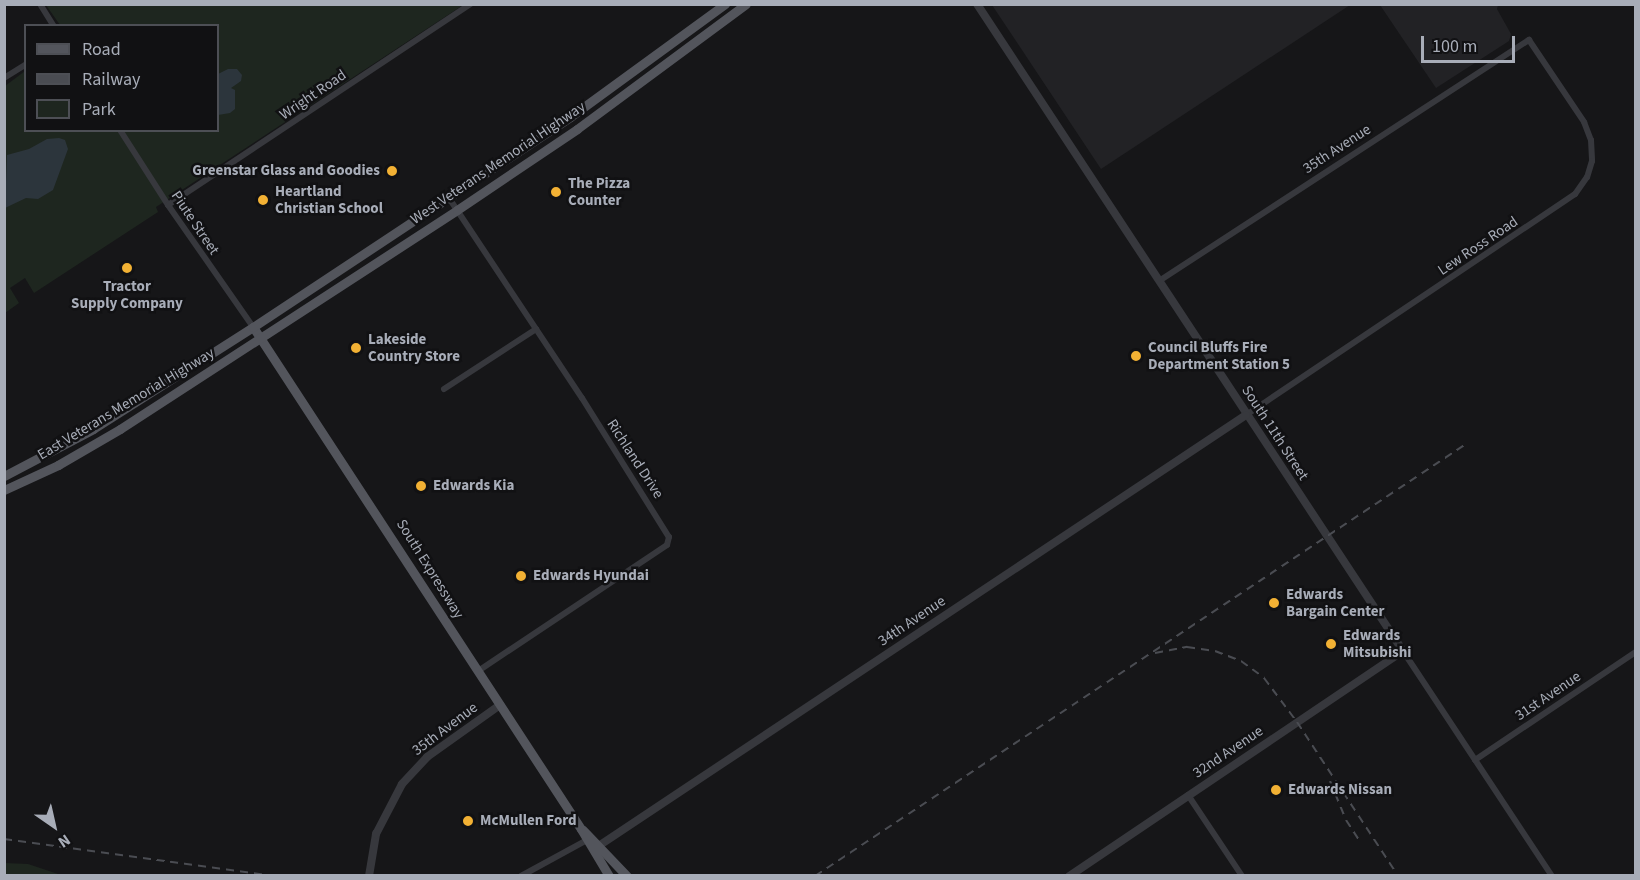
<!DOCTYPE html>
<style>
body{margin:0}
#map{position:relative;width:1640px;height:880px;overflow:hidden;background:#161618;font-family:"Source Sans 3",sans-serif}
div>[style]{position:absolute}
.built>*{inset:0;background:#222225}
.green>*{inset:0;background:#1e261f}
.water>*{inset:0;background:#2c353c}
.minor>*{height:6px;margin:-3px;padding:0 3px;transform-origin:3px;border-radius:3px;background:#37383d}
.tertiary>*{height:8px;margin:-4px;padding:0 4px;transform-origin:4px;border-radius:4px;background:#37383d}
.primary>*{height:9px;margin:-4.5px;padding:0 4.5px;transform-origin:4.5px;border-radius:4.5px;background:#53555c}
.rail>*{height:2px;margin-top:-1px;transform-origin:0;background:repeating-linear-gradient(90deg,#4a4c52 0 8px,transparent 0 14px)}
.dots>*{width:16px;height:16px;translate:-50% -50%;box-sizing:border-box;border:3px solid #111113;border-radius:50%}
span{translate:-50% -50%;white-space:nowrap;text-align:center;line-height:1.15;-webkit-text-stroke:5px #111113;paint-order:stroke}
.street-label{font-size:15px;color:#a8adb8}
.poi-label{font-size:15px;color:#a8adb8;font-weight:700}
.right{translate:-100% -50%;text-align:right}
.left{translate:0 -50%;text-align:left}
.frame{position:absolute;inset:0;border:6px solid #a8adb8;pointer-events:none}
.legend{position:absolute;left:24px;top:24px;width:195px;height:108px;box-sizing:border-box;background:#111113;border:2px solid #4d4f55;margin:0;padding:8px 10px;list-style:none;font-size:18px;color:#a8adb8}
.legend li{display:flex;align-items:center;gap:12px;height:30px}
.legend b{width:30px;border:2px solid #4d4f55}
.north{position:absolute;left:24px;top:796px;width:60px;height:60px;-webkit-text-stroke:4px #111113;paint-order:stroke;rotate:146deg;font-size:16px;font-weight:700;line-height:24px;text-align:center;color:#a8adb8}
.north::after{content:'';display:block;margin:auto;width:21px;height:27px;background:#a8adb8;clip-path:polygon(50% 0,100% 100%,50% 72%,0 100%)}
.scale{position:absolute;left:1421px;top:36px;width:94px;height:27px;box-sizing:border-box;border:3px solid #a8adb8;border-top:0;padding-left:8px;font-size:18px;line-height:21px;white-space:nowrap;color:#a8adb8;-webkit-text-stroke:4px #111113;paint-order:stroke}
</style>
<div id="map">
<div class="built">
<i style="clip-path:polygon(992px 5px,1350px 5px,1101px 169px)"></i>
<i style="clip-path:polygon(1380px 5px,1498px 5px,1497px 9px,1511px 34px,1509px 41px,1436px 88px)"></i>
</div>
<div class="green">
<i style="clip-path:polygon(46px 5px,463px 5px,156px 207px,158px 212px,34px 293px,25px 278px,10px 288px,19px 303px,5px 313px,5px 86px,25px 71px,26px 130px,218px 130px,218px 26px,60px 25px)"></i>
<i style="clip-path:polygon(4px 863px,28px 864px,61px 875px,5px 875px)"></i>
</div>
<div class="water">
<i style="clip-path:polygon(228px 69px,237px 69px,242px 75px,241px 81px,231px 88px,235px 90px,235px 109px,230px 113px,218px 115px,218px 74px)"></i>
<i style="clip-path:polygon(59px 138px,65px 140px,68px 149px,53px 190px,38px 199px,26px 198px,5px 208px,7px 155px,29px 149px,47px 139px)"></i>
</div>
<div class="minor">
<i style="left:40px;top:4px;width:26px;rotate:58deg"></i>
<i style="left:4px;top:78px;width:26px;rotate:-32deg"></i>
<i style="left:120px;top:130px;width:89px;rotate:57.4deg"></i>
<i style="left:168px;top:205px;width:149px;rotate:55.1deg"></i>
<i style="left:449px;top:198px;width:240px;rotate:56.4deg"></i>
<i style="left:582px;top:398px;width:164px;rotate:58deg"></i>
<i style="left:669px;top:537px;width:8px;rotate:104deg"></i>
<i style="left:667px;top:545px;width:227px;rotate:146.3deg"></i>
<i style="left:168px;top:205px;width:364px;rotate:-33.6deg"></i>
<i style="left:1159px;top:281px;width:442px;rotate:-33.1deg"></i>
<i style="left:1529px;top:40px;width:99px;rotate:56.1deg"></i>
<i style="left:1584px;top:122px;width:19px;rotate:69deg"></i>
<i style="left:1591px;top:140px;width:21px;rotate:87deg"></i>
<i style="left:1592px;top:161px;width:17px;rotate:107deg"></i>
<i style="left:1587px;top:177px;width:21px;rotate:125deg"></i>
<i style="left:1575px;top:194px;width:396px;rotate:146.1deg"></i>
<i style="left:444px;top:389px;width:110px;rotate:-33.1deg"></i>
<i style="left:1403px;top:651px;width:270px;rotate:56.5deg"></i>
<i style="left:1475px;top:760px;width:194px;rotate:-33.9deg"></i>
<i style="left:1188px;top:795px;width:97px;rotate:56.3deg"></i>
<i style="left:521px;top:876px;width:77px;rotate:-28.6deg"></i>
</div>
<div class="tertiary">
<i style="left:977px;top:4px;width:775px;rotate:56.64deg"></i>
<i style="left:1403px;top:651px;width:403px;rotate:146deg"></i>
<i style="left:594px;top:849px;width:783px;rotate:-33.65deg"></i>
<i style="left:369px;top:876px;width:43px;rotate:-80.5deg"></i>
<i style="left:376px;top:834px;width:56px;rotate:-62.5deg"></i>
<i style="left:402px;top:784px;width:37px;rotate:-47deg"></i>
<i style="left:427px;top:757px;width:90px;rotate:-35.5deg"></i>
</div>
<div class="primary">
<i style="left:253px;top:327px;width:600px;rotate:56.84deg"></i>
<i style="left:581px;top:829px;width:55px;rotate:59.2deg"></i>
<i style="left:4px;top:476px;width:101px;rotate:-27.8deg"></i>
<i style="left:93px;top:429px;width:190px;rotate:-32.5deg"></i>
<i style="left:253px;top:327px;width:380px;rotate:-33.5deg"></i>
<i style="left:570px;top:117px;width:192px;rotate:-36.1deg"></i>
<i style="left:4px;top:490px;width:60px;rotate:-24.8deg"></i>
<i style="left:58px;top:465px;width:72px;rotate:-30.1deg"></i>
<i style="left:120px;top:429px;width:402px;rotate:-33deg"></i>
<i style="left:457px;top:210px;width:145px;rotate:-34deg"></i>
<i style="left:577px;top:129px;width:210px;rotate:-36.5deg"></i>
<i style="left:583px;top:830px;width:64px;rotate:46.3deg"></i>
</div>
<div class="rail">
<i style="left:1155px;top:653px;width:33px;rotate:-11deg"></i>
<i style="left:1187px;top:647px;width:28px;rotate:8deg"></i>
<i style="left:1215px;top:651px;width:28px;rotate:21deg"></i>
<i style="left:1241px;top:661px;width:29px;rotate:36deg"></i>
<i style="left:1264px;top:678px;width:55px;rotate:53.1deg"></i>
<i style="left:1297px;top:722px;width:184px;rotate:56.7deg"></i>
<i style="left:1330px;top:781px;width:42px;rotate:67.7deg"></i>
<i style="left:1346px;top:820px;width:24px;rotate:57deg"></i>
<i style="left:4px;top:839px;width:274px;rotate:7.8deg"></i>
<i style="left:815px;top:876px;width:781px;rotate:-33.57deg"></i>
</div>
<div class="dots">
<i style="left:392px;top:171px;background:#f2b134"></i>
<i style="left:556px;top:192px;background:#f2b134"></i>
<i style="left:263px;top:200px;background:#f2b134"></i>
<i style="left:127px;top:268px;background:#f2b134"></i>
<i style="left:356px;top:348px;background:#f2b134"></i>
<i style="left:1136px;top:356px;background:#f2b134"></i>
<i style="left:421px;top:486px;background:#f2b134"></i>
<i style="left:521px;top:576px;background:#f2b134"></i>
<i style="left:1274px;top:603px;background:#f2b134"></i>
<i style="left:1331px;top:644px;background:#f2b134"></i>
<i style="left:1276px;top:790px;background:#f2b134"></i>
<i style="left:468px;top:821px;background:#f2b134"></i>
</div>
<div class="street-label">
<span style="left:313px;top:95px;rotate:-34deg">Wright Road</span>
<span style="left:1337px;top:149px;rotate:-33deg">35th Avenue</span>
<span style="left:498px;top:163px;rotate:-34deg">West Veterans Memorial Highway</span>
<span style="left:195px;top:223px;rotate:56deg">Piute Street</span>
<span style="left:1478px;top:246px;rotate:-34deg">Lew Ross Road</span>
<span style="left:126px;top:404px;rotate:-31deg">East Veterans Memorial Highway</span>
<span style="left:1275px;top:433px;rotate:57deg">South 11th Street</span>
<span style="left:635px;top:459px;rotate:57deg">Richland Drive</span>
<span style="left:430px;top:569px;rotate:58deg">South Expressway</span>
<span style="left:912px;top:621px;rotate:-34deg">34th Avenue</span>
<span style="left:1548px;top:696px;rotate:-34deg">31st Avenue</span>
<span style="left:445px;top:729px;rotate:-37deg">35th Avenue</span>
<span style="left:1228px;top:752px;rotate:-34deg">32nd Avenue</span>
</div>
<div class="poi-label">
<span class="right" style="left:380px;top:171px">Greenstar Glass and Goodies</span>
<span class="left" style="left:568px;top:192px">The Pizza<br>Counter</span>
<span class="left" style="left:275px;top:200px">Heartland<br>Christian School</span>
<span style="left:127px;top:295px">Tractor<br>Supply Company</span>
<span class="left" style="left:368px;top:348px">Lakeside<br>Country Store</span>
<span class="left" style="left:1148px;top:356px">Council Bluffs Fire<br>Department Station 5</span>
<span class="left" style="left:433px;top:486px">Edwards Kia</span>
<span class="left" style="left:533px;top:576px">Edwards Hyundai</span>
<span class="left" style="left:1286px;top:603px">Edwards<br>Bargain Center</span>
<span class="left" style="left:1343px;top:644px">Edwards<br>Mitsubishi</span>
<span class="left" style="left:1288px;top:790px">Edwards Nissan</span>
<span class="left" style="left:480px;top:821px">McMullen Ford</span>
</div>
<div class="frame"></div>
<ul class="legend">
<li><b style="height:8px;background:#53555c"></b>Road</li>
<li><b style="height:8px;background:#4a4c52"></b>Railway</li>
<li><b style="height:16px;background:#1e261f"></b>Park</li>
</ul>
<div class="north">N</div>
<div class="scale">100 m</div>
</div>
